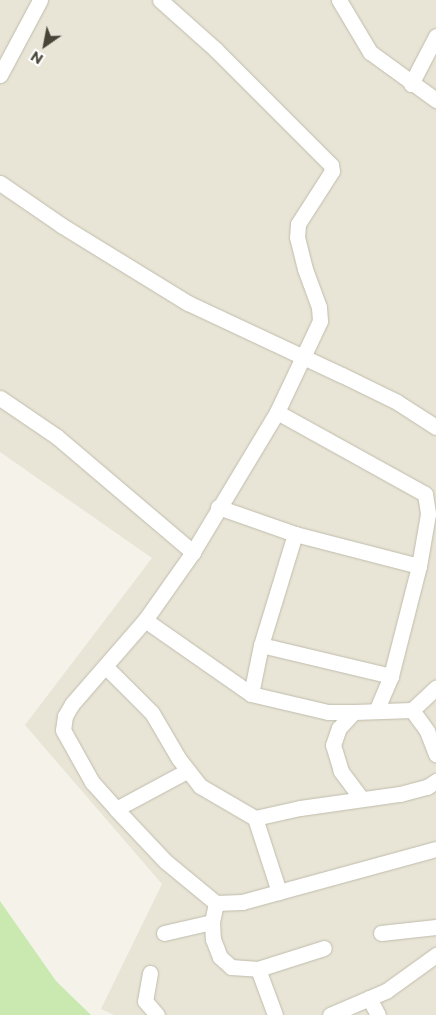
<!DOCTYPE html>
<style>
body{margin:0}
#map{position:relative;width:436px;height:1015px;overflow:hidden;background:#f4f2e9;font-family:Montserrat,sans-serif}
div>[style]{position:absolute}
.residential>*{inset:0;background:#e8e5d7}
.green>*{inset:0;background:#c9e9b1}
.roads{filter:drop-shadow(0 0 1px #c0bcab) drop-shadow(0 0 1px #c0bcab)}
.minor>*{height:15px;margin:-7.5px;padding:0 7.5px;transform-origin:7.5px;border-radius:7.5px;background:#fff}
span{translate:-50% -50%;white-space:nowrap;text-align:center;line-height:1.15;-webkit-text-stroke:4px #fff;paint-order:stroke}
.north{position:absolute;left:20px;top:20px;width:50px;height:50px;-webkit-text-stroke:4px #fff;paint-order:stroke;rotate:213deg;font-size:14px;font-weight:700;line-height:20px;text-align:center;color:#484437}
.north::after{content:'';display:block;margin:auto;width:18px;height:22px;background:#484437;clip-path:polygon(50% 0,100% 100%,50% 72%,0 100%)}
</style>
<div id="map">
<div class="residential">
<i style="clip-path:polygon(0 0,436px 0,436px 1015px,114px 1015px,101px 1009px,162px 884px,25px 725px,152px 558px,0 452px)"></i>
</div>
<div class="green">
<i style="clip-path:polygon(0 901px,56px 981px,91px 1015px,0 1015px)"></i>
</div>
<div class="roads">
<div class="minor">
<i style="left:160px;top:0;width:74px;rotate:41.7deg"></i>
<i style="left:215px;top:49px;width:164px;rotate:45deg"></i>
<i style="left:331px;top:165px;width:6px;rotate:81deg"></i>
<i style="left:332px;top:171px;width:63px;rotate:122.7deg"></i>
<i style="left:298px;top:224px;width:13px;rotate:94deg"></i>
<i style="left:297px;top:237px;width:33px;rotate:76deg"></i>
<i style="left:305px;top:269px;width:40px;rotate:69.8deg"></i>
<i style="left:319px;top:307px;width:14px;rotate:86deg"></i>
<i style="left:320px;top:321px;width:101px;rotate:115.3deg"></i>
<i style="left:277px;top:412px;width:163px;rotate:121deg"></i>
<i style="left:193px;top:552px;width:83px;rotate:125.2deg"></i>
<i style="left:145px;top:620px;width:111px;rotate:131deg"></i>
<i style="left:72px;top:704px;width:14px;rotate:120deg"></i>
<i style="left:65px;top:716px;width:14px;rotate:98deg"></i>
<i style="left:63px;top:730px;width:60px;rotate:60.9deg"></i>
<i style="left:92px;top:782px;width:36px;rotate:48deg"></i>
<i style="left:116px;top:809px;width:71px;rotate:46.7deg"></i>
<i style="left:165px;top:861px;width:66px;rotate:39.5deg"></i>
<i style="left:216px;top:903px;width:26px;rotate:-2deg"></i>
<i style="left:242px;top:902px;width:201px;rotate:-15.3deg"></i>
<i style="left:339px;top:0;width:61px;rotate:59.2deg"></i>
<i style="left:370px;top:52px;width:82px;rotate:36deg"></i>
<i style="left:0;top:75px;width:85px;rotate:-61.9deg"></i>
<i style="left:411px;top:84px;width:54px;rotate:-62.5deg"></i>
<i style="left:0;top:183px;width:74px;rotate:34.5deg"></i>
<i style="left:61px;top:225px;width:149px;rotate:31.6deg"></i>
<i style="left:188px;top:303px;width:170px;rotate:25.1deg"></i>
<i style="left:342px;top:375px;width:61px;rotate:26.1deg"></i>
<i style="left:397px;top:402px;width:46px;rotate:32.7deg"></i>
<i style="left:0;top:398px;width:68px;rotate:34.2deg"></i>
<i style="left:56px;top:436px;width:180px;rotate:40.3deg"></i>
<i style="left:277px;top:412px;width:169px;rotate:29deg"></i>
<i style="left:425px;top:494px;width:20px;rotate:81deg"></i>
<i style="left:428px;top:514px;width:53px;rotate:99.8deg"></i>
<i style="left:419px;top:566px;width:114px;rotate:104.3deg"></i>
<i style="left:391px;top:676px;width:36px;rotate:113deg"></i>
<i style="left:218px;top:507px;width:82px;rotate:19.3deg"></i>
<i style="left:295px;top:534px;width:128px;rotate:14.5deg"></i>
<i style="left:295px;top:534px;width:116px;rotate:107deg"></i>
<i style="left:261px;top:645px;width:50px;rotate:101.5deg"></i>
<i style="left:251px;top:694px;width:79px;rotate:13.2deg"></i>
<i style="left:328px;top:712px;width:26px"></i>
<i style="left:145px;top:620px;width:129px;rotate:34.9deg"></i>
<i style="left:261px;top:645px;width:134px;rotate:13.4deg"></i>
<i style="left:105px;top:666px;width:66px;rotate:45deg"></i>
<i style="left:152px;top:713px;width:53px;rotate:59.6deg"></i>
<i style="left:179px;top:759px;width:34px;rotate:52deg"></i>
<i style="left:200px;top:786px;width:64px;rotate:30.2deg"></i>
<i style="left:255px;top:818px;width:46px;rotate:-12.5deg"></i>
<i style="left:300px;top:808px;width:101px;rotate:-8deg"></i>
<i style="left:400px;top:794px;width:28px;rotate:-15deg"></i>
<i style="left:427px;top:787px;width:11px;rotate:-34deg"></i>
<i style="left:412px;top:710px;width:33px;rotate:-43deg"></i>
<i style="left:361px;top:798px;width:34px;rotate:-127deg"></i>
<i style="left:341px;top:771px;width:27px;rotate:-107deg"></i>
<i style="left:333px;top:745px;width:18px;rotate:-71deg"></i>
<i style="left:339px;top:728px;width:22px;rotate:-47deg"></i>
<i style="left:354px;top:712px;width:58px;rotate:-2deg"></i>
<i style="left:412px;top:710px;width:26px;rotate:54deg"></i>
<i style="left:427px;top:731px;width:25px;rotate:69deg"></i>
<i style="left:116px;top:809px;width:81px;rotate:-28.2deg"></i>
<i style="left:255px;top:818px;width:78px;rotate:72deg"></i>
<i style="left:216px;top:903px;width:19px;rotate:102deg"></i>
<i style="left:212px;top:922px;width:17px;rotate:87deg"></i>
<i style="left:213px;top:939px;width:19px;rotate:69deg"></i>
<i style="left:220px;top:957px;width:15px;rotate:42deg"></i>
<i style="left:231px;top:967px;width:27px;rotate:4deg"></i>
<i style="left:258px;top:969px;width:69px;rotate:-17.7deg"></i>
<i style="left:164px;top:933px;width:49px;rotate:-12.9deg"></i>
<i style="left:381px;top:933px;width:55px;rotate:-6.2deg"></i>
<i style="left:258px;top:969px;width:49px;rotate:69.7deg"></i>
<i style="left:150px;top:973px;width:28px;rotate:100deg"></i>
<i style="left:145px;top:1001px;width:18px;rotate:49deg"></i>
<i style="left:369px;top:998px;width:19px;rotate:62deg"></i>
<i style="left:330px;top:1015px;width:61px;rotate:-23.2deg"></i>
<i style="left:386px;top:991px;width:62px;rotate:-35.8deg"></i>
</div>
</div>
<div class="north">N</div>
</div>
